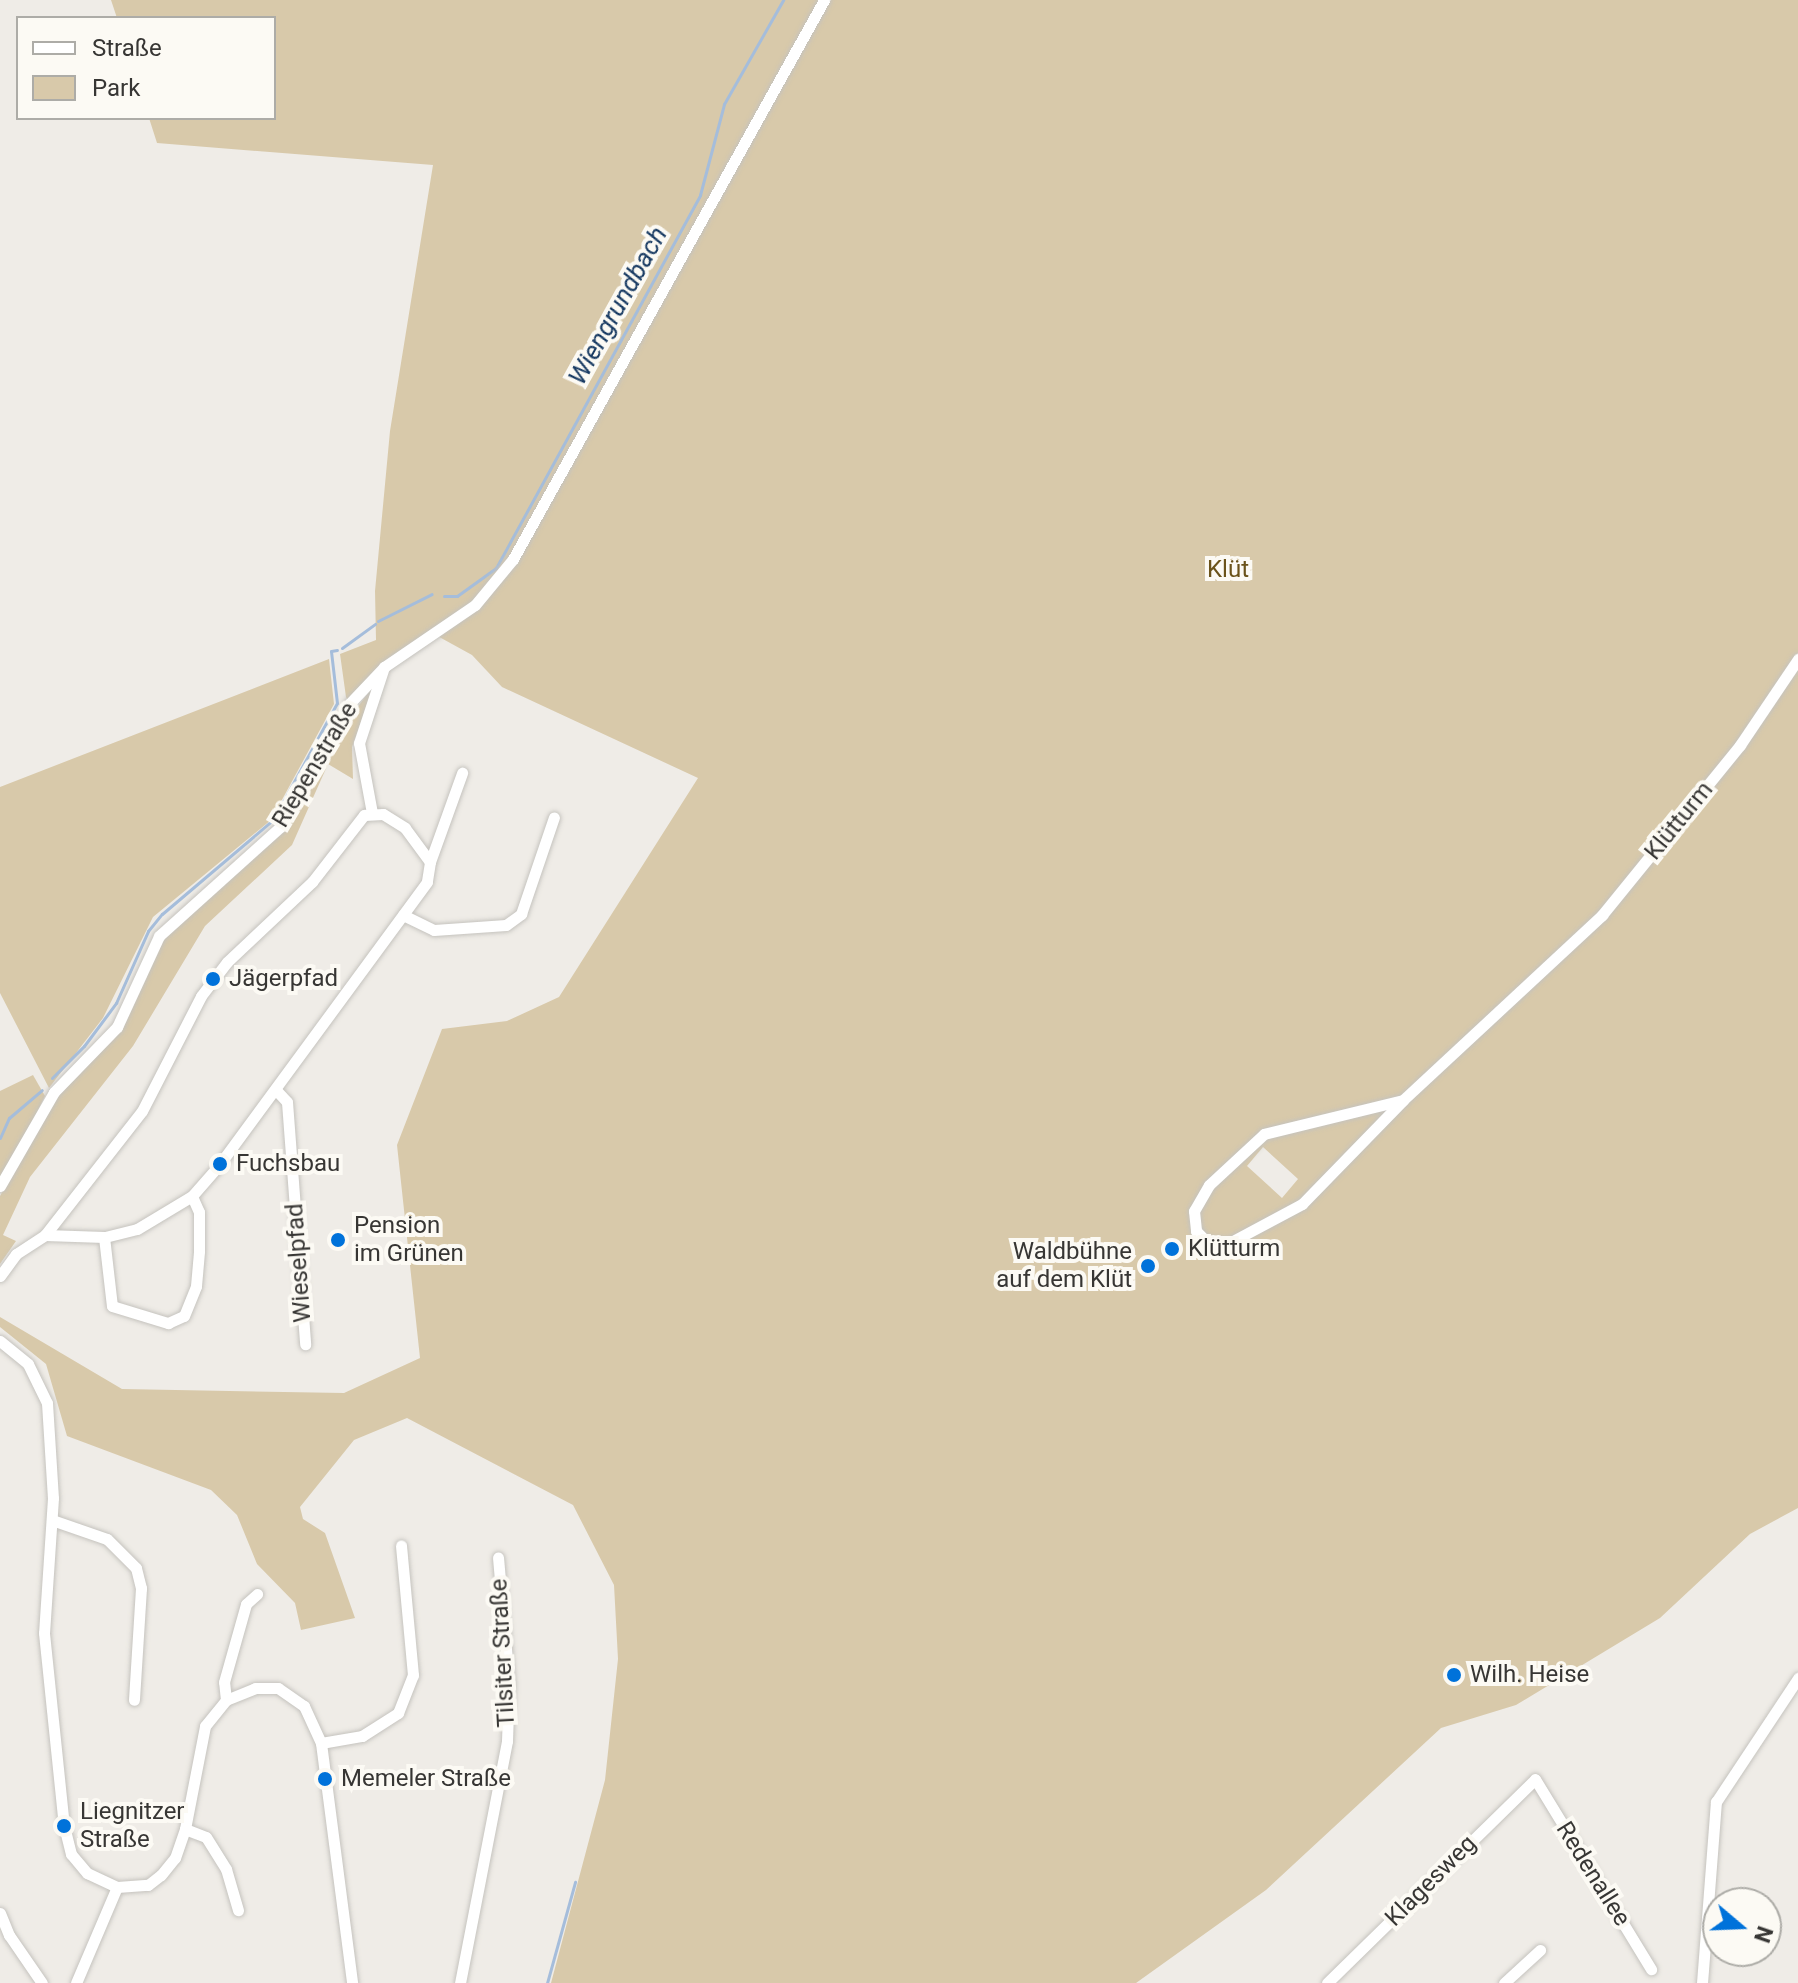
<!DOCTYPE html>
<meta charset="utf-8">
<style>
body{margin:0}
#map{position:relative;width:1798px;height:1983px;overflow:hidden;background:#efece7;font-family:Roboto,sans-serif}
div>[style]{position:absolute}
.green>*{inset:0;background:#d8c9aa}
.stream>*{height:3px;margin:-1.5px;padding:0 1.5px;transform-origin:1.5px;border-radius:1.5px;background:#a5bddb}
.roads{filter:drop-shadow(0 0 2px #c5c3be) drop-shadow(0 0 2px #c5c3be)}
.minor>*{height:11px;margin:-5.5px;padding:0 5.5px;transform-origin:5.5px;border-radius:5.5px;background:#fff}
.dots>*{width:22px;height:22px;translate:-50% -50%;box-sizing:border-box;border:4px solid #fcfaf4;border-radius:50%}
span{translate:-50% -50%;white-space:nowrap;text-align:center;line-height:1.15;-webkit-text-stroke:8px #fcfaf4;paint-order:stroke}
.park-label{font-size:24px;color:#6b531a}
.street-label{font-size:24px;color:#373634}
.poi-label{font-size:24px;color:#373634}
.left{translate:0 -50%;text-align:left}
.right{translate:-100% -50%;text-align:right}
.water-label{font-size:26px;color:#193b63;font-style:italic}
.legend{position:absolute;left:16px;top:16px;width:260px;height:104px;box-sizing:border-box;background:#fcfaf4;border:2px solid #adaca7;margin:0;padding:10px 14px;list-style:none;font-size:24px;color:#373634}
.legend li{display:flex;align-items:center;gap:16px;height:40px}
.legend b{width:40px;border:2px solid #adaca7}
.north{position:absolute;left:1702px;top:1887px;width:80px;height:80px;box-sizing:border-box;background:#fcfaf4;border:2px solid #adaca7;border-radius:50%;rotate:109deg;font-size:22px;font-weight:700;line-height:32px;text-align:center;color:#373634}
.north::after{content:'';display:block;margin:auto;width:28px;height:36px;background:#0072da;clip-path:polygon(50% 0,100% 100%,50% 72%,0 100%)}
</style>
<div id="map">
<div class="green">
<i style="clip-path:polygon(evenodd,111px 0,1798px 0,1798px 1508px,1750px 1534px,1660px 1618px,1516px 1705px,1441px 1728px,1266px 1890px,1136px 1983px,551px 1983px,605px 1780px,618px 1659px,614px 1585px,573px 1505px,407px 1418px,354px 1440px,300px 1507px,303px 1519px,325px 1533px,355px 1618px,301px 1630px,295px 1603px,257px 1564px,237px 1515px,211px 1490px,67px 1436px,46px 1364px,0 1327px,0 1317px,122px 1389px,344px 1393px,420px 1358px,397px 1145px,442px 1029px,507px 1021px,559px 997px,698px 778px,502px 687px,472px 655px,432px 633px,350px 703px,346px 697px,340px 654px,376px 640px,375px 591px,390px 431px,433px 165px,157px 143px,149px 118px,274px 118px,274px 18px,117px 18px,111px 0,1263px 1147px,1298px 1179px,1282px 1198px,1247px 1166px,1263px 1147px)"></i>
<i style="clip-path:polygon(329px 659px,334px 704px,271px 820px,153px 917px,103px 1018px,49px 1088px,0 993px,0 787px)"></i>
<i style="clip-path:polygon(374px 686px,352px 747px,353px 779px,328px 764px,292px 845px,205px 926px,133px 1046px,30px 1177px,3px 1235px,16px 1241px,0 1264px,0 1196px,56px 1097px,122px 1027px,159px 944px,173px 926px,283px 833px,333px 738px)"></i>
<i style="clip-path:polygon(33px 1075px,45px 1096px,0 1186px,0 1091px)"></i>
</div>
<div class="stream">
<i style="left:444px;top:596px;width:13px"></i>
<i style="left:457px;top:596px;width:48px;rotate:-35.7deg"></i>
<i style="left:496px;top:568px;width:425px;rotate:-61.3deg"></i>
<i style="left:700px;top:195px;width:94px;rotate:-75.2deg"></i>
<i style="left:724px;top:104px;width:120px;rotate:-60.4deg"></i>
<i style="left:378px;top:621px;width:60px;rotate:-26.6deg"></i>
<i style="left:342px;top:648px;width:41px;rotate:-36deg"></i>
<i style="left:52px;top:1078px;width:45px;rotate:-45deg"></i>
<i style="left:84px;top:1046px;width:54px;rotate:-53.3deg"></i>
<i style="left:116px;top:1003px;width:79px;rotate:-66deg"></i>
<i style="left:148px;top:931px;width:22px;rotate:-51deg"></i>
<i style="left:162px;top:914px;width:145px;rotate:-40.3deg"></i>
<i style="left:273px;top:820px;width:133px;rotate:-61.3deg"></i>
<i style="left:337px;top:703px;width:52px;rotate:-96.6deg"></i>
<i style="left:331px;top:651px;width:6px;rotate:-9deg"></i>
<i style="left:0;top:1138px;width:22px;rotate:-66deg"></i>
<i style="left:9px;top:1118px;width:43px;rotate:-40.3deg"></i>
<i style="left:547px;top:1983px;width:105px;rotate:-74.5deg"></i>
</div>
<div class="roads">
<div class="minor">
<i style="left:372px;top:813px;width:71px;rotate:-100.5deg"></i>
<i style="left:359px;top:743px;width:80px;rotate:-71.8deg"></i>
<i style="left:430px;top:862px;width:95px;rotate:-70.2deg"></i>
<i style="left:403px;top:915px;width:34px;rotate:26deg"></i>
<i style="left:434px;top:930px;width:72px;rotate:-4deg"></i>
<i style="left:506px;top:925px;width:19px;rotate:-36deg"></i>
<i style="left:521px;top:914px;width:102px;rotate:-71.2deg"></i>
<i style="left:276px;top:1090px;width:16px;rotate:47deg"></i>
<i style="left:287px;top:1102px;width:243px;rotate:85.7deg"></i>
<i style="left:1403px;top:1100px;width:143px;rotate:166.3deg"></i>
<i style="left:1264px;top:1134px;width:75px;rotate:137.2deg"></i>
<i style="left:1209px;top:1185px;width:30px;rotate:120deg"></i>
<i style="left:1194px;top:1211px;width:20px;rotate:84deg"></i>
<i style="left:1196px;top:1231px;width:16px;rotate:45deg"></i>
<i style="left:1207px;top:1242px;width:22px;rotate:3deg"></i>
<i style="left:1229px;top:1243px;width:83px;rotate:-28.1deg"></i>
<i style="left:1302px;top:1204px;width:145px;rotate:-45.8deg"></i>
<i style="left:1403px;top:1100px;width:272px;rotate:-42.9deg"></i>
<i style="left:1602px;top:915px;width:219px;rotate:-50.9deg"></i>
<i style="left:1740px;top:745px;width:104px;rotate:-56deg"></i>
<i style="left:0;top:1186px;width:108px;rotate:-60.1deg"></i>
<i style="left:54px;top:1092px;width:91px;rotate:-45.9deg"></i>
<i style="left:117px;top:1027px;width:100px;rotate:-65.2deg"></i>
<i style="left:159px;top:936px;width:163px;rotate:-42deg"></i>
<i style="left:280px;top:827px;width:142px;rotate:-60.6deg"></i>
<i style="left:350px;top:703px;width:50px;rotate:-46.6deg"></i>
<i style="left:384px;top:667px;width:110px;rotate:-34.3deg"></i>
<i style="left:475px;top:605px;width:60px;rotate:-50.4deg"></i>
<i style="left:513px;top:559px;width:640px;rotate:-60.91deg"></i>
<i style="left:104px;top:1237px;width:69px;rotate:83.4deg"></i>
<i style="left:112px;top:1306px;width:59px;rotate:16.9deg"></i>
<i style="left:168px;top:1323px;width:17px;rotate:-24deg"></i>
<i style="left:184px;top:1316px;width:32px;rotate:-68deg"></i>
<i style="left:196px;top:1286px;width:35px;rotate:-85deg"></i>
<i style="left:199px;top:1251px;width:39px;rotate:-90deg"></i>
<i style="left:199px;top:1212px;width:17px;rotate:-114deg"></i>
<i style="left:0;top:1276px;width:27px;rotate:-54deg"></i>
<i style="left:16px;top:1254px;width:35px;rotate:-33deg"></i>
<i style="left:45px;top:1235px;width:157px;rotate:-52deg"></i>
<i style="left:142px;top:1111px;width:129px;rotate:-62.8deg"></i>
<i style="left:201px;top:996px;width:43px;rotate:-52.6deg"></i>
<i style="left:227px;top:962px;width:117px;rotate:-43.3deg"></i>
<i style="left:312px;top:882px;width:85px;rotate:-52.2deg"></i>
<i style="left:364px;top:815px;width:19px;rotate:-3deg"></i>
<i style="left:383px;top:814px;width:26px;rotate:32deg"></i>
<i style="left:405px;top:828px;width:42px;rotate:53.7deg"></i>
<i style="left:430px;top:862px;width:20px;rotate:99deg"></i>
<i style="left:427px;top:882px;width:350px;rotate:126.3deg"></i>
<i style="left:220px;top:1164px;width:43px;rotate:131.2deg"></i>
<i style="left:192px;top:1196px;width:64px;rotate:149deg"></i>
<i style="left:137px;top:1229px;width:34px;rotate:166deg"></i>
<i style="left:104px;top:1237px;width:59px;rotate:-178.1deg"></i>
<i style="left:0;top:1341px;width:36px;rotate:39deg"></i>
<i style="left:28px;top:1364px;width:43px;rotate:64deg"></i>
<i style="left:47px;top:1403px;width:95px;rotate:86.4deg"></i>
<i style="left:53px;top:1498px;width:135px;rotate:93.8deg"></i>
<i style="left:44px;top:1633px;width:194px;rotate:84.1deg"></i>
<i style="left:64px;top:1826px;width:29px;rotate:76deg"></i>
<i style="left:71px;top:1854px;width:25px;rotate:50deg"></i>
<i style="left:87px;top:1873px;width:33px;rotate:25deg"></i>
<i style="left:117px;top:1887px;width:31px;rotate:-4deg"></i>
<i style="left:148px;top:1885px;width:16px;rotate:-38deg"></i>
<i style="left:161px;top:1875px;width:22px;rotate:-51deg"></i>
<i style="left:175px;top:1858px;width:31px;rotate:-71deg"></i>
<i style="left:185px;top:1829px;width:105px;rotate:-79deg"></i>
<i style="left:205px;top:1726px;width:33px;rotate:-51deg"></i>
<i style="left:226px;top:1700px;width:31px;rotate:-22deg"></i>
<i style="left:255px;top:1688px;width:23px"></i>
<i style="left:278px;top:1688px;width:32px;rotate:35deg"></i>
<i style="left:304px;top:1706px;width:41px;rotate:65.3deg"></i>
<i style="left:321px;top:1743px;width:242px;rotate:82.6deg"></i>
<i style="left:52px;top:1520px;width:58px;rotate:19.1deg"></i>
<i style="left:107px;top:1539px;width:41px;rotate:45deg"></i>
<i style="left:136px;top:1568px;width:21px;rotate:76deg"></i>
<i style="left:141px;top:1588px;width:112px;rotate:93.6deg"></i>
<i style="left:226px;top:1700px;width:18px;rotate:-96deg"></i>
<i style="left:224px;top:1682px;width:81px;rotate:-74.2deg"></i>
<i style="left:246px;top:1604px;width:15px;rotate:-42deg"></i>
<i style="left:321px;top:1743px;width:42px;rotate:-9.7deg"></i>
<i style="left:362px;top:1736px;width:43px;rotate:-32.6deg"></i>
<i style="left:398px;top:1713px;width:41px;rotate:-68.5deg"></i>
<i style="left:413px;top:1675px;width:130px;rotate:-95.3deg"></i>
<i style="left:185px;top:1829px;width:22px;rotate:21deg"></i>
<i style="left:206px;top:1837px;width:38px;rotate:58deg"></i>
<i style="left:226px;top:1869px;width:43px;rotate:73.7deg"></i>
<i style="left:0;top:1913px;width:24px;rotate:68deg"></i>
<i style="left:9px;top:1935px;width:58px;rotate:55.5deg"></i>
<i style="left:76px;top:1983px;width:104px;rotate:-66.9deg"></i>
<i style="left:460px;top:1983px;width:247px;rotate:-79deg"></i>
<i style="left:507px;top:1741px;width:58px;rotate:-88deg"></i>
<i style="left:509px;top:1683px;width:126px;rotate:-95deg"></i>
<i style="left:1327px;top:1983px;width:291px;rotate:-44.4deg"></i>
<i style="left:1535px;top:1779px;width:223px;rotate:58.6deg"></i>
<i style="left:1504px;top:1983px;width:49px;rotate:-42.5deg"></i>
<i style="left:1702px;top:1983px;width:182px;rotate:-85.6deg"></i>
<i style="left:1716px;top:1802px;width:149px;rotate:-56.5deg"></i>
</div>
</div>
<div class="dots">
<i style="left:213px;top:979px;background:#0072da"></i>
<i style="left:220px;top:1164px;background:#0072da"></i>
<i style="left:338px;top:1240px;background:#0072da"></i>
<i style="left:1172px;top:1249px;background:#0072da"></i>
<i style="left:1148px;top:1266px;background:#0072da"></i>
<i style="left:1454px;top:1675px;background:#0072da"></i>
<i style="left:325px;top:1779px;background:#0072da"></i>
<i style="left:64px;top:1826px;background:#0072da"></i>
</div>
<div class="park-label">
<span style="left:1228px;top:570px">Klüt</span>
</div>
<div class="street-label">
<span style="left:315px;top:765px;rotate:-59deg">Riepenstraße</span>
<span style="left:1679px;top:821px;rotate:-51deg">Klütturm</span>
<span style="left:299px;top:1263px;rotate:-94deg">Wieselpfad</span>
<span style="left:503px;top:1653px;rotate:-93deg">Tilsiter Straße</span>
<span style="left:1593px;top:1874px;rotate:58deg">Redenallee</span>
<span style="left:1431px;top:1881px;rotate:-45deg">Klagesweg</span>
</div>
<div class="poi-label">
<span class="left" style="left:229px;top:979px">Jägerpfad</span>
<span class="left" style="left:236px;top:1164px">Fuchsbau</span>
<span class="left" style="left:354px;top:1240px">Pension<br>im Grünen</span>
<span class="left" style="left:1188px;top:1249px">Klütturm</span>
<span class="right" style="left:1132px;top:1266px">Waldbühne<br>auf dem Klüt</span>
<span class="left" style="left:1470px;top:1675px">Wilh. Heise</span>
<span class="left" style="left:341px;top:1779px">Memeler Straße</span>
<span class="left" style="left:80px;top:1826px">Liegnitzer<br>Straße</span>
</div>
<div class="water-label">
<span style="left:618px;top:306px;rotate:-61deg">Wiengrundbach</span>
</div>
<ul class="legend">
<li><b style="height:10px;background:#fff"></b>Straße</li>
<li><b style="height:22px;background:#d8c9aa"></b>Park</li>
</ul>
<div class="north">N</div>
</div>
